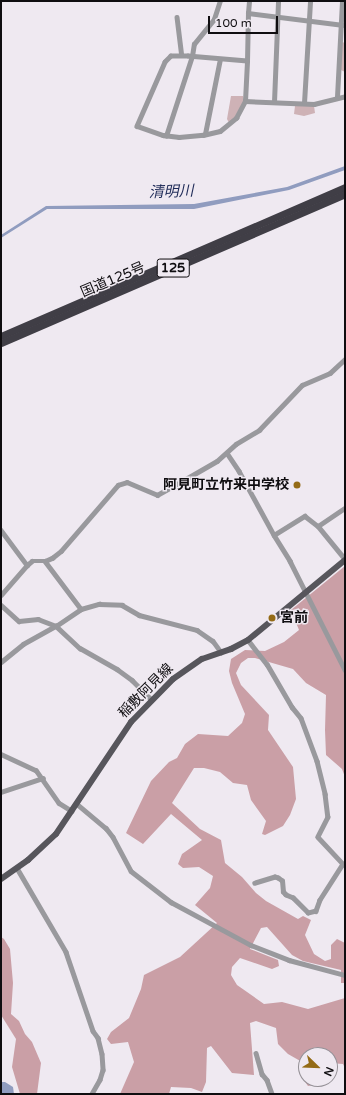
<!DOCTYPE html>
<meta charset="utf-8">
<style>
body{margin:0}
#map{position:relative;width:346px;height:1095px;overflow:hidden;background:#efe9f1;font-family:"Varela Round","Noto Sans JP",sans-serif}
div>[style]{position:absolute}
.green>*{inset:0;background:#ceb2b6}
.forest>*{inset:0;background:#ca9fa6}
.water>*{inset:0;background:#909cbf}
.minor>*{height:4.5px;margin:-2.25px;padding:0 2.25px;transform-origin:2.25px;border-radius:2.25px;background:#99999d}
.major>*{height:6px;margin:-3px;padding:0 3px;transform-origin:3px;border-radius:3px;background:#57565c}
.highway>*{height:7px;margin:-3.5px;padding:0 3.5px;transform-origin:3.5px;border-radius:3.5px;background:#403e46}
.dots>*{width:11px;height:11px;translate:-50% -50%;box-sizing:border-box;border:2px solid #efe9f1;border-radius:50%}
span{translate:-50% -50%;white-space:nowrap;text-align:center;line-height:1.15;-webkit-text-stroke:3px #efe9f1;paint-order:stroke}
.shield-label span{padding:1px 3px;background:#efe9f1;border:1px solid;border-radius:3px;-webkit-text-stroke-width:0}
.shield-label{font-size:13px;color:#0f0d10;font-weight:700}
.street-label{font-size:14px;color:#0f0d10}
.poi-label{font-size:14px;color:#0f0d10;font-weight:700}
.right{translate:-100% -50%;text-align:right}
.left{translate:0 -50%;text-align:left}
.water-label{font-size:15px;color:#1e2a57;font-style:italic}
.frame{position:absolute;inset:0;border:2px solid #0f0d10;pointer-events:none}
.north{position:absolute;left:298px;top:1047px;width:40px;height:40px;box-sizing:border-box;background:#efe9f1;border:1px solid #959197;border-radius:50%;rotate:113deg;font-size:11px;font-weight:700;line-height:16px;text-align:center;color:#0f0d10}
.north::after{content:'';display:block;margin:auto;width:14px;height:18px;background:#946b16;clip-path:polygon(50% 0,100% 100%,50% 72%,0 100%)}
.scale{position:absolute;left:208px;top:16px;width:70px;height:18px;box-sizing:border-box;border:2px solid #0f0d10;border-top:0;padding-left:5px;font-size:12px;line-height:14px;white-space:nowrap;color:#0f0d10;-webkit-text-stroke:3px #efe9f1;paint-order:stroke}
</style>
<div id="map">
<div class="green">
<i style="clip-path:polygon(342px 42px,345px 43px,345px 72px,341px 70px,340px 63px)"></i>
<i style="clip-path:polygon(231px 96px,243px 96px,244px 101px,235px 117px,229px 123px,227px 119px)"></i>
<i style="clip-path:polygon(295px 106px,314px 106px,315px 113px,304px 116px,294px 114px)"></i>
</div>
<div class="forest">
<i style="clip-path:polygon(345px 566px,345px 777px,342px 769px,326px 755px,325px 730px,326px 695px,306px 683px,293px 669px,255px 658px,248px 658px,241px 663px,236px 673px,241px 685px,269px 715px,268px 730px,293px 767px,296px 799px,290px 815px,283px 826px,265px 835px,262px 834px,266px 821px,251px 800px,247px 785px,233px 783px,220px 772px,204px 768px,194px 768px,172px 803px,200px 829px,221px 840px,225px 863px,242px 877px,256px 893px,266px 901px,298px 919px,303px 916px,311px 920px,305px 935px,314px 954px,325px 961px,331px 959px,331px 945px,337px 939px,345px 943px,345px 983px,341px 983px,341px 970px,303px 961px,292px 955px,267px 927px,261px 928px,250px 949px,278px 960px,279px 966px,272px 969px,240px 958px,232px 967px,231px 975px,237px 985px,264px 1004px,282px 1002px,308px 1009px,345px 998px,345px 1068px,343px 1064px,330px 1063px,330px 1055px,306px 1055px,306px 1079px,315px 1079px,316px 1081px,314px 1085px,308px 1086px,301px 1076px,302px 1062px,288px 1054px,278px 1044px,276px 1028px,256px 1021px,250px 1023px,254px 1075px,232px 1073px,211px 1046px,207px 1048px,206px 1082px,202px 1092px,191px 1088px,171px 1087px,169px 1094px,120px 1094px,134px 1062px,128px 1042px,111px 1044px,107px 1039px,111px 1032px,129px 1018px,141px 989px,144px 975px,180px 957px,217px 923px,195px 905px,210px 888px,213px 876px,199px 867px,183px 868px,178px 864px,182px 854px,202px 840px,171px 814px,143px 844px,126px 833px,151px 781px,169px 762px,177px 758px,185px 744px,198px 734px,228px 736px,242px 723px,245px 714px,232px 683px,229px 671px,231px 659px,245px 650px,265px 651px,284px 642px,299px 630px,291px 610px)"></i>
<i style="clip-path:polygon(1px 937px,4px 939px,10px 949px,13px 983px,11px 1014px,19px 1021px,25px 1034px,32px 1042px,41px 1063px,37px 1094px,20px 1094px,12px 1067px,16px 1039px,1px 1015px)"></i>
</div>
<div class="water">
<i style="clip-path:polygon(345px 166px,345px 170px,289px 190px,194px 209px,47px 209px,1px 238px,1px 235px,46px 206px,194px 204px,287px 187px)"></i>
<i style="clip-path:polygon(1px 1082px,5px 1082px,13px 1087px,14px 1094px,1px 1094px)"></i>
</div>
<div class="minor">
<i style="left:248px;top:13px;width:98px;rotate:7.1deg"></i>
<i style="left:177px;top:17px;width:38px;rotate:83deg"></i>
<i style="left:247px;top:61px;width:59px;rotate:-175.2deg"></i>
<i style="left:188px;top:56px;width:17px;rotate:180deg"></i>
<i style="left:171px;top:56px;width:8px;rotate:135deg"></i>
<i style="left:165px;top:62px;width:70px;rotate:113.6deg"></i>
<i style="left:137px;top:126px;width:28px;rotate:19deg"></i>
<i style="left:163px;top:135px;width:16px;rotate:7deg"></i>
<i style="left:179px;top:137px;width:24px;rotate:-5deg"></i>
<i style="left:203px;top:135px;width:17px;rotate:-13deg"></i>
<i style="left:220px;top:131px;width:21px;rotate:-39deg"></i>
<i style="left:236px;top:118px;width:19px;rotate:-62deg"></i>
<i style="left:245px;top:101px;width:40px;rotate:-87.1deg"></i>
<i style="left:247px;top:61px;width:48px;rotate:-88.8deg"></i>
<i style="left:248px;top:13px;width:12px;rotate:-85deg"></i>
<i style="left:337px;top:97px;width:96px;rotate:-87deg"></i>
<i style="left:245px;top:101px;width:69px;rotate:2.5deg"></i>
<i style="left:314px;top:104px;width:32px;rotate:-14deg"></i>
<i style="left:274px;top:102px;width:101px;rotate:-87.7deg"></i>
<i style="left:304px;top:103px;width:102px;rotate:-86.6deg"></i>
<i style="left:205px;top:134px;width:76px;rotate:-78.7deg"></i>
<i style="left:166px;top:136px;width:84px;rotate:-72deg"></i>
<i style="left:192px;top:56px;width:12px;rotate:-81deg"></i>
<i style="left:194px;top:44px;width:32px;rotate:-51deg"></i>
<i style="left:214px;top:19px;width:19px;rotate:-72deg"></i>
<i style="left:227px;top:453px;width:22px;rotate:56deg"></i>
<i style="left:239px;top:471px;width:73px;rotate:61.3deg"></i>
<i style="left:274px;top:535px;width:36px;rotate:-32deg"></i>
<i style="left:305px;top:516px;width:16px;rotate:38deg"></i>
<i style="left:318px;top:526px;width:43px;rotate:50.7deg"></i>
<i style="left:318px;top:526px;width:32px;rotate:-34deg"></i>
<i style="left:1px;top:530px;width:44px;rotate:53.4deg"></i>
<i style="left:274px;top:535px;width:31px;rotate:58deg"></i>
<i style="left:290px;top:561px;width:122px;rotate:63.2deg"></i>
<i style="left:45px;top:561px;width:60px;rotate:53.1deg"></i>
<i style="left:1px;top:595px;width:40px;rotate:-49deg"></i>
<i style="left:27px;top:565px;width:6px;rotate:-39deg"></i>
<i style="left:32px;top:561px;width:13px"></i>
<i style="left:45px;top:561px;width:8px;rotate:-23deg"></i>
<i style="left:52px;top:558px;width:11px;rotate:-38deg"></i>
<i style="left:61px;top:551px;width:87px;rotate:-49.2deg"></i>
<i style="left:118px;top:485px;width:9px;rotate:-18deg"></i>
<i style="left:127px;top:482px;width:33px;rotate:23deg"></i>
<i style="left:157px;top:495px;width:23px;rotate:-29deg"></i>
<i style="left:177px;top:484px;width:46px;rotate:-29.9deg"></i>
<i style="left:217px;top:461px;width:25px;rotate:-42deg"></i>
<i style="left:236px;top:444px;width:27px;rotate:-31deg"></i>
<i style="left:259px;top:430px;width:62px;rotate:-46.3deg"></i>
<i style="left:302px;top:385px;width:30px;rotate:-23deg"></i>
<i style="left:330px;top:373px;width:21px;rotate:-43deg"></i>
<i style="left:1px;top:605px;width:24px;rotate:42deg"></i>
<i style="left:19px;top:621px;width:19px;rotate:-6deg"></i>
<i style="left:38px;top:619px;width:19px;rotate:21deg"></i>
<i style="left:56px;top:626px;width:33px;rotate:43deg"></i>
<i style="left:80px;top:648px;width:43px;rotate:29.6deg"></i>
<i style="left:117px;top:669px;width:19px;rotate:36deg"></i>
<i style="left:132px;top:680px;width:28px;rotate:45deg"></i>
<i style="left:248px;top:640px;width:31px;rotate:52deg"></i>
<i style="left:267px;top:664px;width:50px;rotate:59.8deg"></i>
<i style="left:292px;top:707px;width:14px;rotate:51deg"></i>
<i style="left:301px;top:718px;width:46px;rotate:69.6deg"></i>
<i style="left:317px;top:761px;width:34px;rotate:76deg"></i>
<i style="left:325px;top:794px;width:23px;rotate:83deg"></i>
<i style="left:328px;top:817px;width:22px;rotate:117deg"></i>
<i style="left:318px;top:837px;width:37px;rotate:47deg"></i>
<i style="left:343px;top:864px;width:43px;rotate:122.6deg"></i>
<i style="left:320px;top:900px;width:12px;rotate:110deg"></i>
<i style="left:316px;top:911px;width:8px;rotate:166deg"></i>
<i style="left:308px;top:913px;width:21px;rotate:-135deg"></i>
<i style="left:293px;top:898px;width:8px;rotate:-157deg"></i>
<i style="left:286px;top:895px;width:4px;rotate:-135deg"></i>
<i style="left:283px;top:892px;width:11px;rotate:-95deg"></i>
<i style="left:282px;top:881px;width:5px;rotate:-143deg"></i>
<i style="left:278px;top:878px;width:3px;rotate:-162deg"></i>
<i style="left:275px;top:877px;width:21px;rotate:163deg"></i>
<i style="left:1px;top:662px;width:28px;rotate:-39deg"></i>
<i style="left:23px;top:644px;width:38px;rotate:-29deg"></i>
<i style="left:56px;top:626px;width:30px;rotate:-34deg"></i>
<i style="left:81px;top:609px;width:19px;rotate:-16deg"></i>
<i style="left:99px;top:604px;width:23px;rotate:2deg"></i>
<i style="left:122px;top:605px;width:20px;rotate:30deg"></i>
<i style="left:139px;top:615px;width:60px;rotate:14.5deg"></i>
<i style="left:197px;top:630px;width:19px;rotate:35deg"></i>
<i style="left:213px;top:641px;width:14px;rotate:54deg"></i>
<i style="left:1px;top:754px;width:38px;rotate:25deg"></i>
<i style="left:36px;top:770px;width:40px;rotate:55.1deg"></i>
<i style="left:59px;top:803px;width:15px;rotate:32deg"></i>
<i style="left:1px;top:792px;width:44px;rotate:-18.4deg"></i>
<i style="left:77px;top:804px;width:38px;rotate:40deg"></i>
<i style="left:106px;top:828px;width:11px;rotate:52deg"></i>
<i style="left:113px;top:837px;width:38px;rotate:62deg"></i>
<i style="left:131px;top:871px;width:51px;rotate:37.8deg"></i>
<i style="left:171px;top:902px;width:91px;rotate:28.3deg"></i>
<i style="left:251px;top:945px;width:41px;rotate:21.5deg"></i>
<i style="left:289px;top:960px;width:58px;rotate:15deg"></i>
<i style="left:17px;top:868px;width:97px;rotate:59.7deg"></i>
<i style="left:66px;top:952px;width:83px;rotate:71.1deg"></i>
<i style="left:93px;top:1031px;width:9px;rotate:54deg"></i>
<i style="left:98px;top:1038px;width:16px;rotate:76deg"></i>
<i style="left:102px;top:1054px;width:16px;rotate:86deg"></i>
<i style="left:103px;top:1070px;width:10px;rotate:107deg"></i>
<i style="left:100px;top:1080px;width:16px;rotate:120deg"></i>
<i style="left:256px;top:1053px;width:22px;rotate:74deg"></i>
<i style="left:262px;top:1074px;width:8px;rotate:50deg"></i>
<i style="left:267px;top:1080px;width:15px;rotate:70deg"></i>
</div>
<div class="major">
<i style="left:1px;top:879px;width:33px;rotate:-35deg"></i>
<i style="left:28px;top:860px;width:38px;rotate:-43deg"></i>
<i style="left:56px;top:834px;width:135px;rotate:-56.2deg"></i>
<i style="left:131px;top:722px;width:60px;rotate:-45.7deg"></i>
<i style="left:173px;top:679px;width:35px;rotate:-35deg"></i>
<i style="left:202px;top:659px;width:31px;rotate:-19deg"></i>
<i style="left:231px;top:649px;width:19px;rotate:-28deg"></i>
<i style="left:248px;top:640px;width:126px;rotate:-39.5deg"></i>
</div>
<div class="highway">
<i style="left:1px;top:336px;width:375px;rotate:-23.4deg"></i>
<i style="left:1px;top:343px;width:375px;rotate:-23.4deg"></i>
</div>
<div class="dots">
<i style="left:297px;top:485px;background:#946b16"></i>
<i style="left:272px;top:618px;background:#946b16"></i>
</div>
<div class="shield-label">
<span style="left:173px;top:268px">125</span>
</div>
<div class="street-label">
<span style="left:113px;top:280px;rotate:-23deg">国道125号</span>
<span style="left:146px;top:691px;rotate:-45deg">稲敷阿見線</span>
</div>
<div class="poi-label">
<span class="right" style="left:289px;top:485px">阿見町立竹来中学校</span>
<span class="left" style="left:280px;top:618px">宮前</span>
</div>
<div class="water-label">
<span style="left:171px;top:192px;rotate:-2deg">清明川</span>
</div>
<div class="frame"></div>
<div class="north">N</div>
<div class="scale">100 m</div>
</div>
